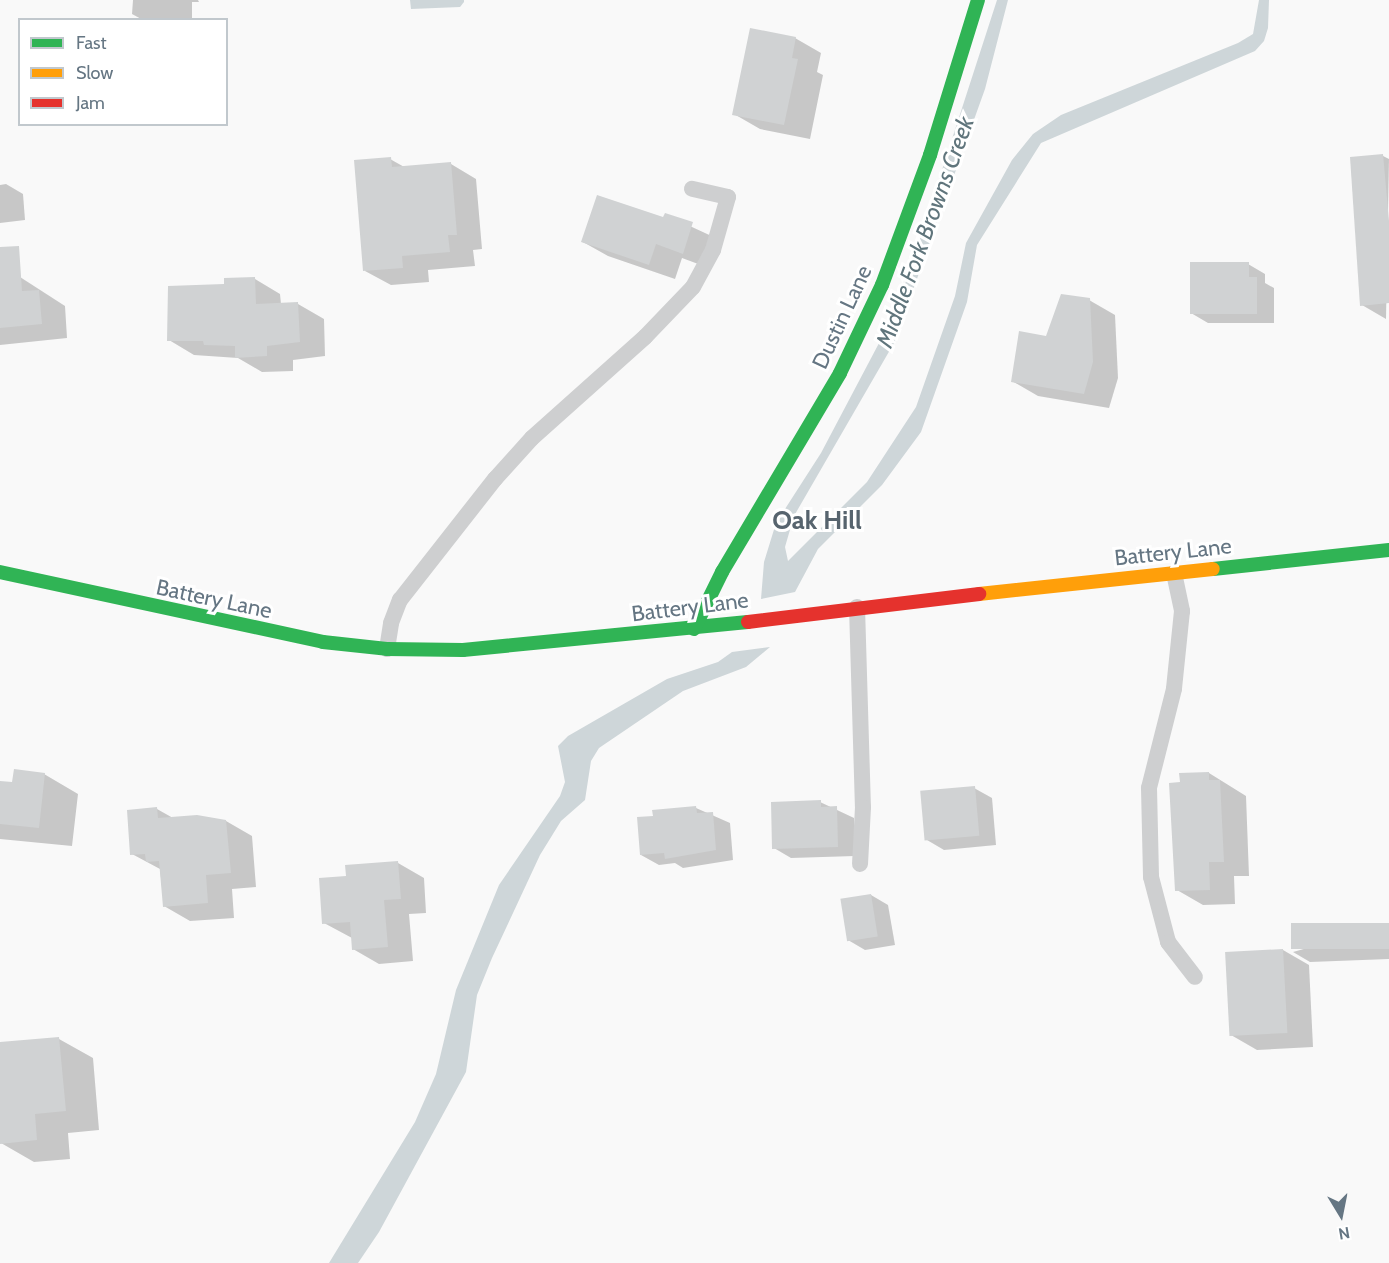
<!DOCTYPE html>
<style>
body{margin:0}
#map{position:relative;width:1389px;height:1263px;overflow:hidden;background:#f9f9f9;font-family:Cabin,sans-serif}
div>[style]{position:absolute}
.water>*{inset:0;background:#ced6d9}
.shadow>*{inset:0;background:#0003}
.building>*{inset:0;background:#d0d2d3;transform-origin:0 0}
.lane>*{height:16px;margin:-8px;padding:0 8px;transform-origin:8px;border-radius:8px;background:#cecfd0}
.fast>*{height:14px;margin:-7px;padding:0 7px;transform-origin:7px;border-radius:7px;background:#30b455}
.slow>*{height:14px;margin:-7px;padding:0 7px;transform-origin:7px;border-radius:7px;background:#ff9f0a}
.jam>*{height:14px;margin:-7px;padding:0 7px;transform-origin:7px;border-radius:7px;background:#e5322d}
span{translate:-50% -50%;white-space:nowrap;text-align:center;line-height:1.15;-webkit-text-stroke:6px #fff;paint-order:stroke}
.street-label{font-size:22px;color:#657683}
.water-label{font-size:24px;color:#60757c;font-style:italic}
.quarter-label{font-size:26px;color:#57646e;font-weight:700}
.legend{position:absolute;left:18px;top:18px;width:210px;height:108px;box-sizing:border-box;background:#fff;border:2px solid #c1c8cd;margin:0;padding:8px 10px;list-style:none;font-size:18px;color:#657683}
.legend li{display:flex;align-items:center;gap:12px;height:30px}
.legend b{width:30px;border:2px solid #c1c8cd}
.north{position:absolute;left:1311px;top:1185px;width:60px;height:60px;-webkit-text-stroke:4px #fff;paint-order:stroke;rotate:170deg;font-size:16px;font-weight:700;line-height:24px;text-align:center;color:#657683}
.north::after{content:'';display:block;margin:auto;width:21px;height:27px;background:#657683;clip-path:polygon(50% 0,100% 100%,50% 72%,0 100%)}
</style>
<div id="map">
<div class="water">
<i style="clip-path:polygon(410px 0,464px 0,464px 2px,460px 7px,411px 9px)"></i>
<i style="clip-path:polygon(997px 0,1008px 0,985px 89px,894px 343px,794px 516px,785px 547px,788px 561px,867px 482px,916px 407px,955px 296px,966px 243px,1012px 160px,1033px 134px,1061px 115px,1238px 43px,1253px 34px,1259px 0,1269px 0,1268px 28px,1264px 41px,1255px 51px,1041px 143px,977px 245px,967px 302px,921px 432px,882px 485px,818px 549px,795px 592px,761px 599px,764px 562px,776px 523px,821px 453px,897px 309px)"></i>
<i style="clip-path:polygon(770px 647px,746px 667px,683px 691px,599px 748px,591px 761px,585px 800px,561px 821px,540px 855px,492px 958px,477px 995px,466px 1072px,379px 1232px,358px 1263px,329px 1263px,415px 1122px,436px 1074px,456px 990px,499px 885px,560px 796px,565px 782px,558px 746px,568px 736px,667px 679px,718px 662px,732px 652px)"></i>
</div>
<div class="shadow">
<i style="clip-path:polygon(133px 0,198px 0,199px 2px,192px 2px,192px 20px,143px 20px,132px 14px)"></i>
<i style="clip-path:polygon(795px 38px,821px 53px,817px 72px,823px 75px,810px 139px,760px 129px,734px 114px)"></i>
<i style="clip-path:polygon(1383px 156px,1389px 159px,1386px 319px,1362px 305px)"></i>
<i style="clip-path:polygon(390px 159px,406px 168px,451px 164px,476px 179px,482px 249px,473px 250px,475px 266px,428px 270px,429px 282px,391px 285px,365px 271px)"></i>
<i style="clip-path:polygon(6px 184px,23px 194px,25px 220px,0 223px,0 185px)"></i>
<i style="clip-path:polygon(666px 215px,718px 239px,709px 268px,682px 258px,675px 279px,608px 256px,583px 242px,664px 219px)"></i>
<i style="clip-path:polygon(1248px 264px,1265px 274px,1265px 283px,1274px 288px,1274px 323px,1208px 323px,1191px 313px)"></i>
<i style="clip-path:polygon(20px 277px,65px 306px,67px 338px,0 345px,0 278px)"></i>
<i style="clip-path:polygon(255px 279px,280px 294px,281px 304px,298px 304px,324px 319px,325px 356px,293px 360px,293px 371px,262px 372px,238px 358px,194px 355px,169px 340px,226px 286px)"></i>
<i style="clip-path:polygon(1089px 300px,1115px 315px,1118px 378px,1109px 408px,1038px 396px,1012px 381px,1047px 338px)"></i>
<i style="clip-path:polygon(1209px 773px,1246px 796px,1249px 876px,1234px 876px,1235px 904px,1203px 905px,1177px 890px,1181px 784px)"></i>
<i style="clip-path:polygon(44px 774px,78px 794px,72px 846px,0 839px,0 782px,14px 783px)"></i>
<i style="clip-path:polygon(974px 788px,992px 798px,996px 845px,944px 850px,927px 840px,947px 790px)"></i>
<i style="clip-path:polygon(820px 802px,854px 818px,855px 856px,791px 858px,774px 848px)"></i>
<i style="clip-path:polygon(696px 808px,730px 823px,733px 860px,683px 868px,675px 863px,659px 865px,641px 855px,655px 818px)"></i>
<i style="clip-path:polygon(157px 809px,173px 818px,226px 821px,252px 836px,256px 887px,232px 889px,234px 918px,190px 921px,164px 906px,160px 869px,132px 854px)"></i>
<i style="clip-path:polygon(398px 863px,424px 878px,426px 913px,409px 914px,413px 961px,379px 964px,353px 949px,352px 938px,324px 923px,348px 877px)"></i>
<i style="clip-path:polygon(871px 895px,888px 905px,895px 945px,865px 950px,848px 940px)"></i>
<i style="clip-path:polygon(1389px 925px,1389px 959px,1310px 962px,1293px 952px)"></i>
<i style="clip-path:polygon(1283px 950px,1309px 965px,1313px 1047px,1257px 1050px,1231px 1035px)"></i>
<i style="clip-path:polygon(59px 1039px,93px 1058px,99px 1130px,68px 1133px,70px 1159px,34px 1162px,1px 1143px,0 1073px)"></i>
</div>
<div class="building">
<i style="clip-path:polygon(750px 28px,796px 37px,792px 58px,798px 59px,784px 125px,732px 115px)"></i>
<i style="clip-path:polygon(1383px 154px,1389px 221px,1389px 303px,1360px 306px,1350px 157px)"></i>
<i style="clip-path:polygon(391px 157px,392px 167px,451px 162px,457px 235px,448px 235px,450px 252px,402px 256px,403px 268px,363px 271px,354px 160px)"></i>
<i style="clip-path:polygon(597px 195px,663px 217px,665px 213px,693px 222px,683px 254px,656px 244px,649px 265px,581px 242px)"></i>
<i style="clip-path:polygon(19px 246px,22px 291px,39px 290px,42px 324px,0 328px,0 247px)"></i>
<i style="clip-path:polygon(1190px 262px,1249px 262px,1249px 277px,1257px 277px,1257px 314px,1190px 314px)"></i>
<i style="clip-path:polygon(255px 277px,256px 304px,298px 302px,300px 342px,267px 346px,267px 356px,235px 358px,235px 346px,204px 345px,203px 341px,167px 341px,168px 286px,224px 284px,224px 278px)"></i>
<i style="clip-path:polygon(1061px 294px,1090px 298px,1093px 362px,1084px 394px,1011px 382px,1019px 331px,1046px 336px)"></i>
<i style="clip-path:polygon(14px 769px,45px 773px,39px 828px,0 824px,0 781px,12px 782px)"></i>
<i style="clip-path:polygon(1209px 772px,1209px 780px,1220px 780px,1224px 862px,1209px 862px,1210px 890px,1175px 891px,1169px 783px,1180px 782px,1179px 773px)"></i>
<i style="left:975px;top:786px;width:50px;height:55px;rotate:85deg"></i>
<i style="clip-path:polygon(821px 800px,821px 807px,837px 806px,838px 847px,772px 849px,771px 802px)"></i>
<i style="clip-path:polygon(696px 806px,697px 813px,713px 812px,716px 850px,665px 859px,664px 853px,640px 855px,637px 817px,653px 816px,652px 810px)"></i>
<i style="clip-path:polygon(157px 807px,158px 818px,197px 815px,226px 820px,231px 873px,206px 875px,208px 903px,163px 907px,159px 861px,146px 862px,145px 854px,130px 855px,127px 810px)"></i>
<i style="clip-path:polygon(398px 861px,401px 899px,384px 900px,388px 947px,352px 950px,350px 922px,322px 924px,319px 878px,346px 876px,345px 865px)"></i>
<i style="left:871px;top:894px;width:43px;height:31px;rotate:81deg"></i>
<i style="left:1389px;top:923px;width:26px;height:98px;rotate:90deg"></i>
<i style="left:1283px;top:949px;width:84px;height:58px;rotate:87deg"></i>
<i style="clip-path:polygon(59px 1037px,66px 1111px,35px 1114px,37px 1140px,0 1144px,0 1042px)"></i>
</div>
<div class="lane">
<i style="left:1174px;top:573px;width:39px;rotate:78deg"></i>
<i style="left:1182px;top:611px;width:78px;rotate:95.9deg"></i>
<i style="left:1174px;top:689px;width:102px;rotate:104.2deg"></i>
<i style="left:1149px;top:788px;width:89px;rotate:88.7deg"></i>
<i style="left:1151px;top:877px;width:67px;rotate:75.3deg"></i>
<i style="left:1168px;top:942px;width:44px;rotate:52.4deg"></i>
<i style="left:857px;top:607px;width:200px;rotate:88.3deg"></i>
<i style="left:863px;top:807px;width:57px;rotate:93deg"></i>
<i style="left:387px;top:649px;width:26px;rotate:-81deg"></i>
<i style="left:391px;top:623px;width:25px;rotate:-69deg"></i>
<i style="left:400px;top:600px;width:154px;rotate:-51.9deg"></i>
<i style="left:495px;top:479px;width:55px;rotate:-47.9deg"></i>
<i style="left:532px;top:438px;width:152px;rotate:-41.8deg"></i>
<i style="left:645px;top:337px;width:69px;rotate:-46.2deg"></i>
<i style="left:693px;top:287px;width:42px;rotate:-61.6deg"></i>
<i style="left:713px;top:250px;width:55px;rotate:-74.2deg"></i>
<i style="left:728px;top:197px;width:37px;rotate:-167deg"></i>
</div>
<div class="fast">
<i style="left:1213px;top:569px;width:177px;rotate:-6.2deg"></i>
<i style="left:0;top:572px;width:330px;rotate:12.2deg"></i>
<i style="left:323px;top:642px;width:64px;rotate:6.2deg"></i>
<i style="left:387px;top:649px;width:76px;rotate:0.8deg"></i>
<i style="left:463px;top:650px;width:286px;rotate:-5.6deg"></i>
<i style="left:694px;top:629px;width:64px;rotate:-63.8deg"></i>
<i style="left:722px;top:572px;width:231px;rotate:-59.3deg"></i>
<i style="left:840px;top:373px;width:98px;rotate:-64.5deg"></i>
<i style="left:882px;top:285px;width:139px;rotate:-69.7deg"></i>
<i style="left:930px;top:155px;width:162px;rotate:-72.8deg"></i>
</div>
<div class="slow">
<i style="left:979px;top:594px;width:235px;rotate:-6.1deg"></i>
</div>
<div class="jam">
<i style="left:748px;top:622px;width:233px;rotate:-6.9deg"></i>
</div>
<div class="street-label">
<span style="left:842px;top:317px;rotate:-65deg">Dustin Lane</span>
<span style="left:1173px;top:552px;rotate:-6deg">Battery Lane</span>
<span style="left:214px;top:599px;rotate:12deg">Battery Lane</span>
<span style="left:690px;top:607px;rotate:-7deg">Battery Lane</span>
</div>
<div class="water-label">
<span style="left:925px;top:232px;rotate:-70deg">Middle Fork Browns Creek</span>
</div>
<div class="quarter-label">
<span style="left:817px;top:521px">Oak Hill</span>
</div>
<ul class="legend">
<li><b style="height:8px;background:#30b455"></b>Fast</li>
<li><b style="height:8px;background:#ff9f0a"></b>Slow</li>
<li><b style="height:8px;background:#e5322d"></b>Jam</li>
</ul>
<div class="north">N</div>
</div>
